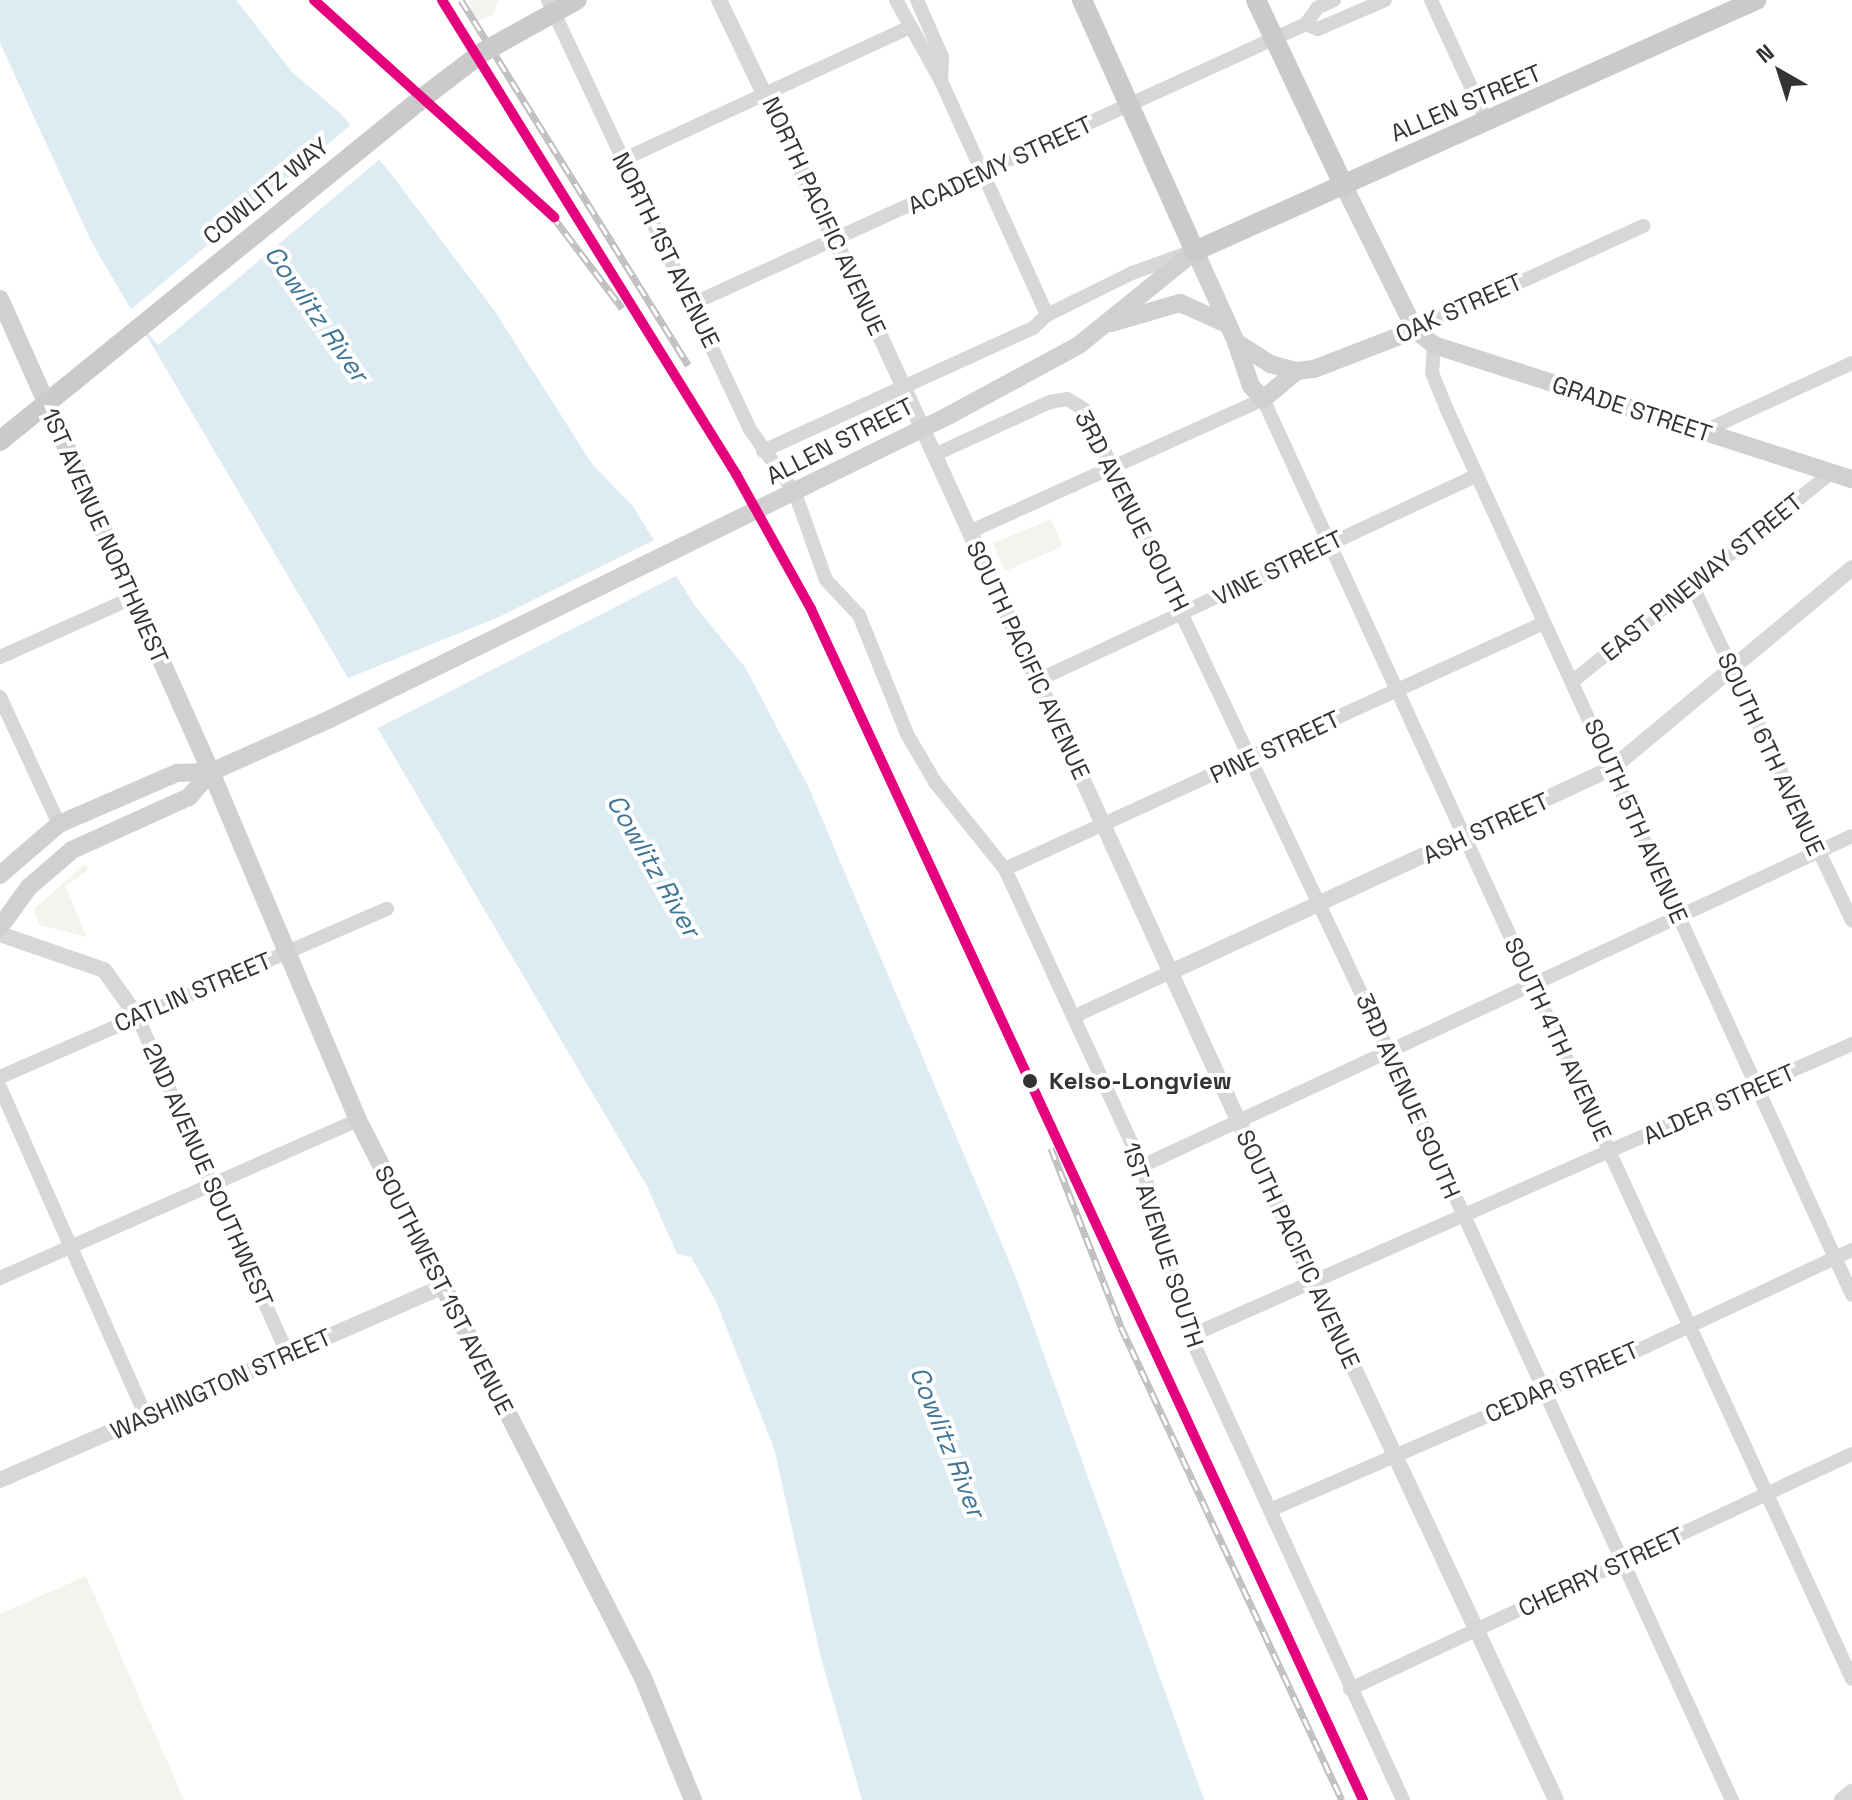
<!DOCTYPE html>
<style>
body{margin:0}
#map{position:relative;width:1852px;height:1800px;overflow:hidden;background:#fff;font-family:"Space Grotesk",sans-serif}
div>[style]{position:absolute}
.green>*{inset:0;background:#f1f5ed;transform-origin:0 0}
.water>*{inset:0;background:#ddebf3}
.pier>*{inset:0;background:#fff;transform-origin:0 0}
.minor>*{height:14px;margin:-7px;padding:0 7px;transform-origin:7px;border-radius:7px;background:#d7d7d7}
.tertiary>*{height:16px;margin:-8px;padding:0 8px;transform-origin:8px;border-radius:8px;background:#d7d7d7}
.secondary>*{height:18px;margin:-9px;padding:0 9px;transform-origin:9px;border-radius:9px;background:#d0d0d0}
.primary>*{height:20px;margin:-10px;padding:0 10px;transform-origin:10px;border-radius:10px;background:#cacaca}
.rail>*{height:7px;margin-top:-3.5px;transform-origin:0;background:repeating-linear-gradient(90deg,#fff 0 12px,#bebebe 0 24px);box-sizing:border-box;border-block:2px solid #bebebe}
.secondary-bridge>*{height:18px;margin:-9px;padding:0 9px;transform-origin:9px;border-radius:9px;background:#d0d0d0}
.primary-bridge>*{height:20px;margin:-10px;padding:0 10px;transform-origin:10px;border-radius:10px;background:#cacaca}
.rail-1>*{height:10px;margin:-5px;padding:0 5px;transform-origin:5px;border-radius:5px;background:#e5007d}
.dots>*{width:22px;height:22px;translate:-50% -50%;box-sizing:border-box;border:4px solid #fff;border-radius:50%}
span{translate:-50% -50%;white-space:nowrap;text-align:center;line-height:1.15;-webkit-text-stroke:8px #fff;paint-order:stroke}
.street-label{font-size:24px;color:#333}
.stop-label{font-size:24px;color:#333;font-weight:700}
.left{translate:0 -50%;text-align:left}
.water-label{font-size:26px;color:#3f7597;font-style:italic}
.north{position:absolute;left:1740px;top:32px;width:80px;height:80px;-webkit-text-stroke:6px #fff;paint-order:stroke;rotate:321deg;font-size:22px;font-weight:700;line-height:32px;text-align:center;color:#333}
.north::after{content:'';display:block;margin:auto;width:28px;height:36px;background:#333;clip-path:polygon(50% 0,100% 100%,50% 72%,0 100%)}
</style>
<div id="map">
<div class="green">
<i style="clip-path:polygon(469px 0,498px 0,494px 14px,471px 24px)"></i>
<i style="left:1051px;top:519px;width:30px;height:63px;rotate:67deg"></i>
<i style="clip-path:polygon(85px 864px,88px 870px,65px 886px,87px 937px,39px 925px,34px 909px)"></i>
<i style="clip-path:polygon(86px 1576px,184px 1800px,0 1800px,0 1614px)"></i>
</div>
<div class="water">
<i style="clip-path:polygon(0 0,236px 0,292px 72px,340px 113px,391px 174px,494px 310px,592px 464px,632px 505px,695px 606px,745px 667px,809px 788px,1017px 1280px,1204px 1800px,862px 1800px,821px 1658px,774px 1448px,715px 1299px,691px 1257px,677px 1254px,647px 1186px,92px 243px,0 43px)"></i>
</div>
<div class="pier">
<i style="left:353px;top:123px;width:45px;height:292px;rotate:50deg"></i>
<i style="clip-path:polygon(658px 538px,680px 574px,376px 729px,346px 679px,499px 617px)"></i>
</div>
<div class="minor">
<i style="left:548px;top:0;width:473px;rotate:64.8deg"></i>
<i style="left:749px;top:428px;width:80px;rotate:54.7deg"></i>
<i style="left:795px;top:493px;width:92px;rotate:70.4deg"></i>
<i style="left:826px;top:580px;width:48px;rotate:46.7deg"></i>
<i style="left:859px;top:615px;width:128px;rotate:68deg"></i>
<i style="left:907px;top:734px;width:56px;rotate:59.7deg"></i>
<i style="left:935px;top:782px;width:112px;rotate:51.2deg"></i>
<i style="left:1005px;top:869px;width:327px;rotate:65.2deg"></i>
<i style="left:1142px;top:1166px;width:177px;rotate:74.2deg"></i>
<i style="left:1190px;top:1336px;width:511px;rotate:65.34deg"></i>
<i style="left:896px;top:0;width:93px;rotate:60.9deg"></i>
<i style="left:941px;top:81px;width:257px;rotate:65.6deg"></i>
<i style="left:917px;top:0;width:62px;rotate:66.3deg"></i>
<i style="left:942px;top:57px;width:24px;rotate:92deg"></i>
<i style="left:1431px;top:0;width:134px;rotate:65.3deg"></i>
<i style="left:1306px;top:24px;width:13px;rotate:23deg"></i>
<i style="left:1318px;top:29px;width:73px;rotate:-23.4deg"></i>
<i style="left:622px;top:160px;width:317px;rotate:-24.8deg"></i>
<i style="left:692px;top:304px;width:675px;rotate:-24.51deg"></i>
<i style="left:1306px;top:24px;width:19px;rotate:-55deg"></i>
<i style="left:1317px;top:8px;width:19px;rotate:-25deg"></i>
<i style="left:1415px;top:330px;width:251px;rotate:-24.5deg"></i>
<i style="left:1434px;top:345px;width:28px;rotate:94deg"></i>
<i style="left:1432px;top:373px;width:42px;rotate:67.7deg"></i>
<i style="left:1448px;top:412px;width:971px;rotate:65.41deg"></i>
<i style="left:1702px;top:432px;width:165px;rotate:-24.7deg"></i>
<i style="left:763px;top:451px;width:297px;rotate:-24.5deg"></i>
<i style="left:1033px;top:328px;width:19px;rotate:-43deg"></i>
<i style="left:1047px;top:315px;width:95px;rotate:-26.3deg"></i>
<i style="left:1132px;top:273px;width:56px;rotate:-19.7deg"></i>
<i style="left:934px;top:455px;width:128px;rotate:-24.6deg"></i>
<i style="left:1050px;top:402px;width:17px;rotate:-10deg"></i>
<i style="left:1067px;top:399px;width:21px;rotate:31deg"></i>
<i style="left:1085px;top:410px;width:710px;rotate:64.66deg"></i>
<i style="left:1389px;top:1052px;width:823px;rotate:65.37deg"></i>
<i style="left:969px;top:532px;width:323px;rotate:-24.3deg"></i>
<i style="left:1263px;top:399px;width:1409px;rotate:65.29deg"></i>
<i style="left:1692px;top:585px;width:372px;rotate:64.5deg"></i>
<i style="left:0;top:657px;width:145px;rotate:-24.1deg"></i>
<i style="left:1036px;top:681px;width:487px;rotate:-25deg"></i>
<i style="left:1573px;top:681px;width:331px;rotate:-38.9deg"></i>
<i style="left:0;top:697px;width:140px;rotate:65.1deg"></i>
<i style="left:1005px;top:869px;width:592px;rotate:-24.53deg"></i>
<i style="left:137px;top:1016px;width:371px;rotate:66deg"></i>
<i style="left:1075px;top:1016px;width:108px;rotate:-24.7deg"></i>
<i style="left:0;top:1077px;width:422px;rotate:-23.5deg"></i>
<i style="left:0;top:1087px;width:362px;rotate:66.1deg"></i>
<i style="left:1142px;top:1166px;width:783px;rotate:-24.93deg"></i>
<i style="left:0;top:1278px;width:391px;rotate:-23.8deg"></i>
<i style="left:1190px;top:1336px;width:724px;rotate:-23.8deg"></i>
<i style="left:1270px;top:1510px;width:376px;rotate:-23.4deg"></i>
<i style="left:1615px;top:1361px;width:262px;rotate:-25.1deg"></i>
<i style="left:1350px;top:1689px;width:554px;rotate:-25.09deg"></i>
</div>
<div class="tertiary">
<i style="left:719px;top:0;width:341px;rotate:64.3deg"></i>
<i style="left:867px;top:307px;width:896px;rotate:65.47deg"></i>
<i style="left:1239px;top:1122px;width:748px;rotate:64.94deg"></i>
<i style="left:0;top:934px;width:110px;rotate:19.1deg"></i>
<i style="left:104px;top:970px;width:57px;rotate:54.3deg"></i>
<i style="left:1173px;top:971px;width:482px;rotate:-24.8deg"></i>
<i style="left:1611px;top:769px;width:314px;rotate:-39.8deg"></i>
<i style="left:0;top:1480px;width:482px;rotate:-23.6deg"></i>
<i style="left:1842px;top:1800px;width:13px;rotate:-39deg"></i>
</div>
<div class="secondary">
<i style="left:1343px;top:184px;width:163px;rotate:63.7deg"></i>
<i style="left:1415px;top:330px;width:24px;rotate:38deg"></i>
<i style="left:1434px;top:345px;width:439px;rotate:17.8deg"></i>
<i style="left:0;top:299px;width:518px;rotate:65.96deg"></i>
<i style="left:211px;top:772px;width:378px;rotate:67.1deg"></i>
<i style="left:358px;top:1120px;width:627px;rotate:62.94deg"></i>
<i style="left:643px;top:1678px;width:132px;rotate:67.7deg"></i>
<i style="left:1111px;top:323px;width:72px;rotate:-16.2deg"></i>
<i style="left:1180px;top:303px;width:49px;rotate:24deg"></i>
<i style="left:1236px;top:342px;width:46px;rotate:71.2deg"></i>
<i style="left:1251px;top:386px;width:18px;rotate:47deg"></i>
<i style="left:1263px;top:399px;width:44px;rotate:-39.5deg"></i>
<i style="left:946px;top:417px;width:151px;rotate:-28.4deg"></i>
<i style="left:1079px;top:345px;width:149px;rotate:-39deg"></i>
<i style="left:1195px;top:251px;width:100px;rotate:65.7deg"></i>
<i style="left:1236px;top:342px;width:40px;rotate:32.9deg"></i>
<i style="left:1270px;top:364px;width:28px;rotate:15deg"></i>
<i style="left:1297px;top:371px;width:17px;rotate:-7deg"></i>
<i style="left:1314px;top:369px;width:108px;rotate:-21.1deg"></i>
<i style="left:0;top:875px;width:78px;rotate:-40.8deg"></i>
<i style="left:59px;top:824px;width:129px;rotate:-23.4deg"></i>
<i style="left:177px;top:773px;width:34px;rotate:-2deg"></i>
<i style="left:0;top:927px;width:49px;rotate:-54.1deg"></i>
<i style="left:29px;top:887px;width:57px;rotate:-40.7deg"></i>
<i style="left:72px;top:850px;width:128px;rotate:-24.4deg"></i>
<i style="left:189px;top:797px;width:33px;rotate:-49deg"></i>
<i style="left:211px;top:772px;width:130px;rotate:-24deg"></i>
</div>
<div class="primary">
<i style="left:1082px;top:0;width:275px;rotate:65.8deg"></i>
<i style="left:1195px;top:251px;width:615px;rotate:-24.1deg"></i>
<i style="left:1256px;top:0;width:204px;rotate:64.7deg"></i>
</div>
<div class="rail">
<i style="left:314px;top:0;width:319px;rotate:42.1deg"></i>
<i style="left:551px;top:214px;width:118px;rotate:52.9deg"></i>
<i style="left:461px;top:0;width:430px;rotate:58.1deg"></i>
<i style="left:1051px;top:1148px;width:192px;rotate:68.6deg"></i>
<i style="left:1121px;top:1327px;width:522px;rotate:64.96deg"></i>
</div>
<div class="secondary-bridge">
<i style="left:330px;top:719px;width:686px;rotate:-26.12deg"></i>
</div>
<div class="primary-bridge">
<i style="left:0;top:441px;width:547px;rotate:-39.07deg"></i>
<i style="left:425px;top:96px;width:73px;rotate:-37.2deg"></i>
<i style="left:483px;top:52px;width:107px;rotate:-29deg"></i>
</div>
<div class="rail-1">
<i style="left:314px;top:0;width:324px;rotate:42.1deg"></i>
<i style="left:442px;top:0;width:558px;rotate:58.19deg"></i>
<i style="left:736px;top:474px;width:154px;rotate:60.9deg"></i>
<i style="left:811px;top:609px;width:1313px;rotate:65.13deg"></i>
</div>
<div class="dots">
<i style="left:1030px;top:1081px;background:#333"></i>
</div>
<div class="street-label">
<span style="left:1466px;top:103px;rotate:-23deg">ALLEN STREET</span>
<span style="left:1000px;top:165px;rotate:-25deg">ACADEMY STREET</span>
<span style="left:266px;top:191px;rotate:-39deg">COWLITZ WAY</span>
<span style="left:824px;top:216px;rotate:65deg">NORTH PACIFIC AVENUE</span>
<span style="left:666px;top:250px;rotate:64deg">NORTH 1ST AVENUE</span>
<span style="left:1459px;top:308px;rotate:-24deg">OAK STREET</span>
<span style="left:1632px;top:409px;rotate:18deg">GRADE STREET</span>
<span style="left:840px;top:441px;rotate:-27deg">ALLEN STREET</span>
<span style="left:1132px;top:511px;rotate:63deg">3RD AVENUE SOUTH</span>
<span style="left:105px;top:536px;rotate:66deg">1ST AVENUE NORTHWEST</span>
<span style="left:1278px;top:568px;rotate:-26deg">VINE STREET</span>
<span style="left:1702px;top:577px;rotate:-39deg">EAST PINEWAY STREET</span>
<span style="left:1028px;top:660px;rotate:65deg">SOUTH PACIFIC AVENUE</span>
<span style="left:1275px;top:747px;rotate:-25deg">PINE STREET</span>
<span style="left:1771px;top:754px;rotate:65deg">SOUTH 6TH AVENUE</span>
<span style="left:1636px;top:821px;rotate:66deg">SOUTH 5TH AVENUE</span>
<span style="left:1486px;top:828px;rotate:-25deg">ASH STREET</span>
<span style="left:193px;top:992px;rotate:-23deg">CATLIN STREET</span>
<span style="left:1558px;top:1039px;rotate:65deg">SOUTH 4TH AVENUE</span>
<span style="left:1408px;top:1096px;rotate:66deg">3RD AVENUE SOUTH</span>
<span style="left:1719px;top:1104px;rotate:-24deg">ALDER STREET</span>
<span style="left:208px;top:1175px;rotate:66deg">2ND AVENUE SOUTHWEST</span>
<span style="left:1163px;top:1245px;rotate:72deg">1ST AVENUE SOUTH</span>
<span style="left:1298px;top:1249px;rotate:65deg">SOUTH PACIFIC AVENUE</span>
<span style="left:444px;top:1290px;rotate:63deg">SOUTHWEST 1ST AVENUE</span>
<span style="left:1562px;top:1382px;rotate:-24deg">CEDAR STREET</span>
<span style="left:221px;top:1384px;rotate:-24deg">WASHINGTON STREET</span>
<span style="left:1601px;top:1572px;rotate:-25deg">CHERRY STREET</span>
</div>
<div class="stop-label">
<span class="left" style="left:1049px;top:1081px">Kelso-Longview</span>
</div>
<div class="water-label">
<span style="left:316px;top:314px;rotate:55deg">Cowlitz River</span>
<span style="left:653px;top:866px;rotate:60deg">Cowlitz River</span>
<span style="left:947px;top:1442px;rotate:68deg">Cowlitz River</span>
</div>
<div class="north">N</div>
</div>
